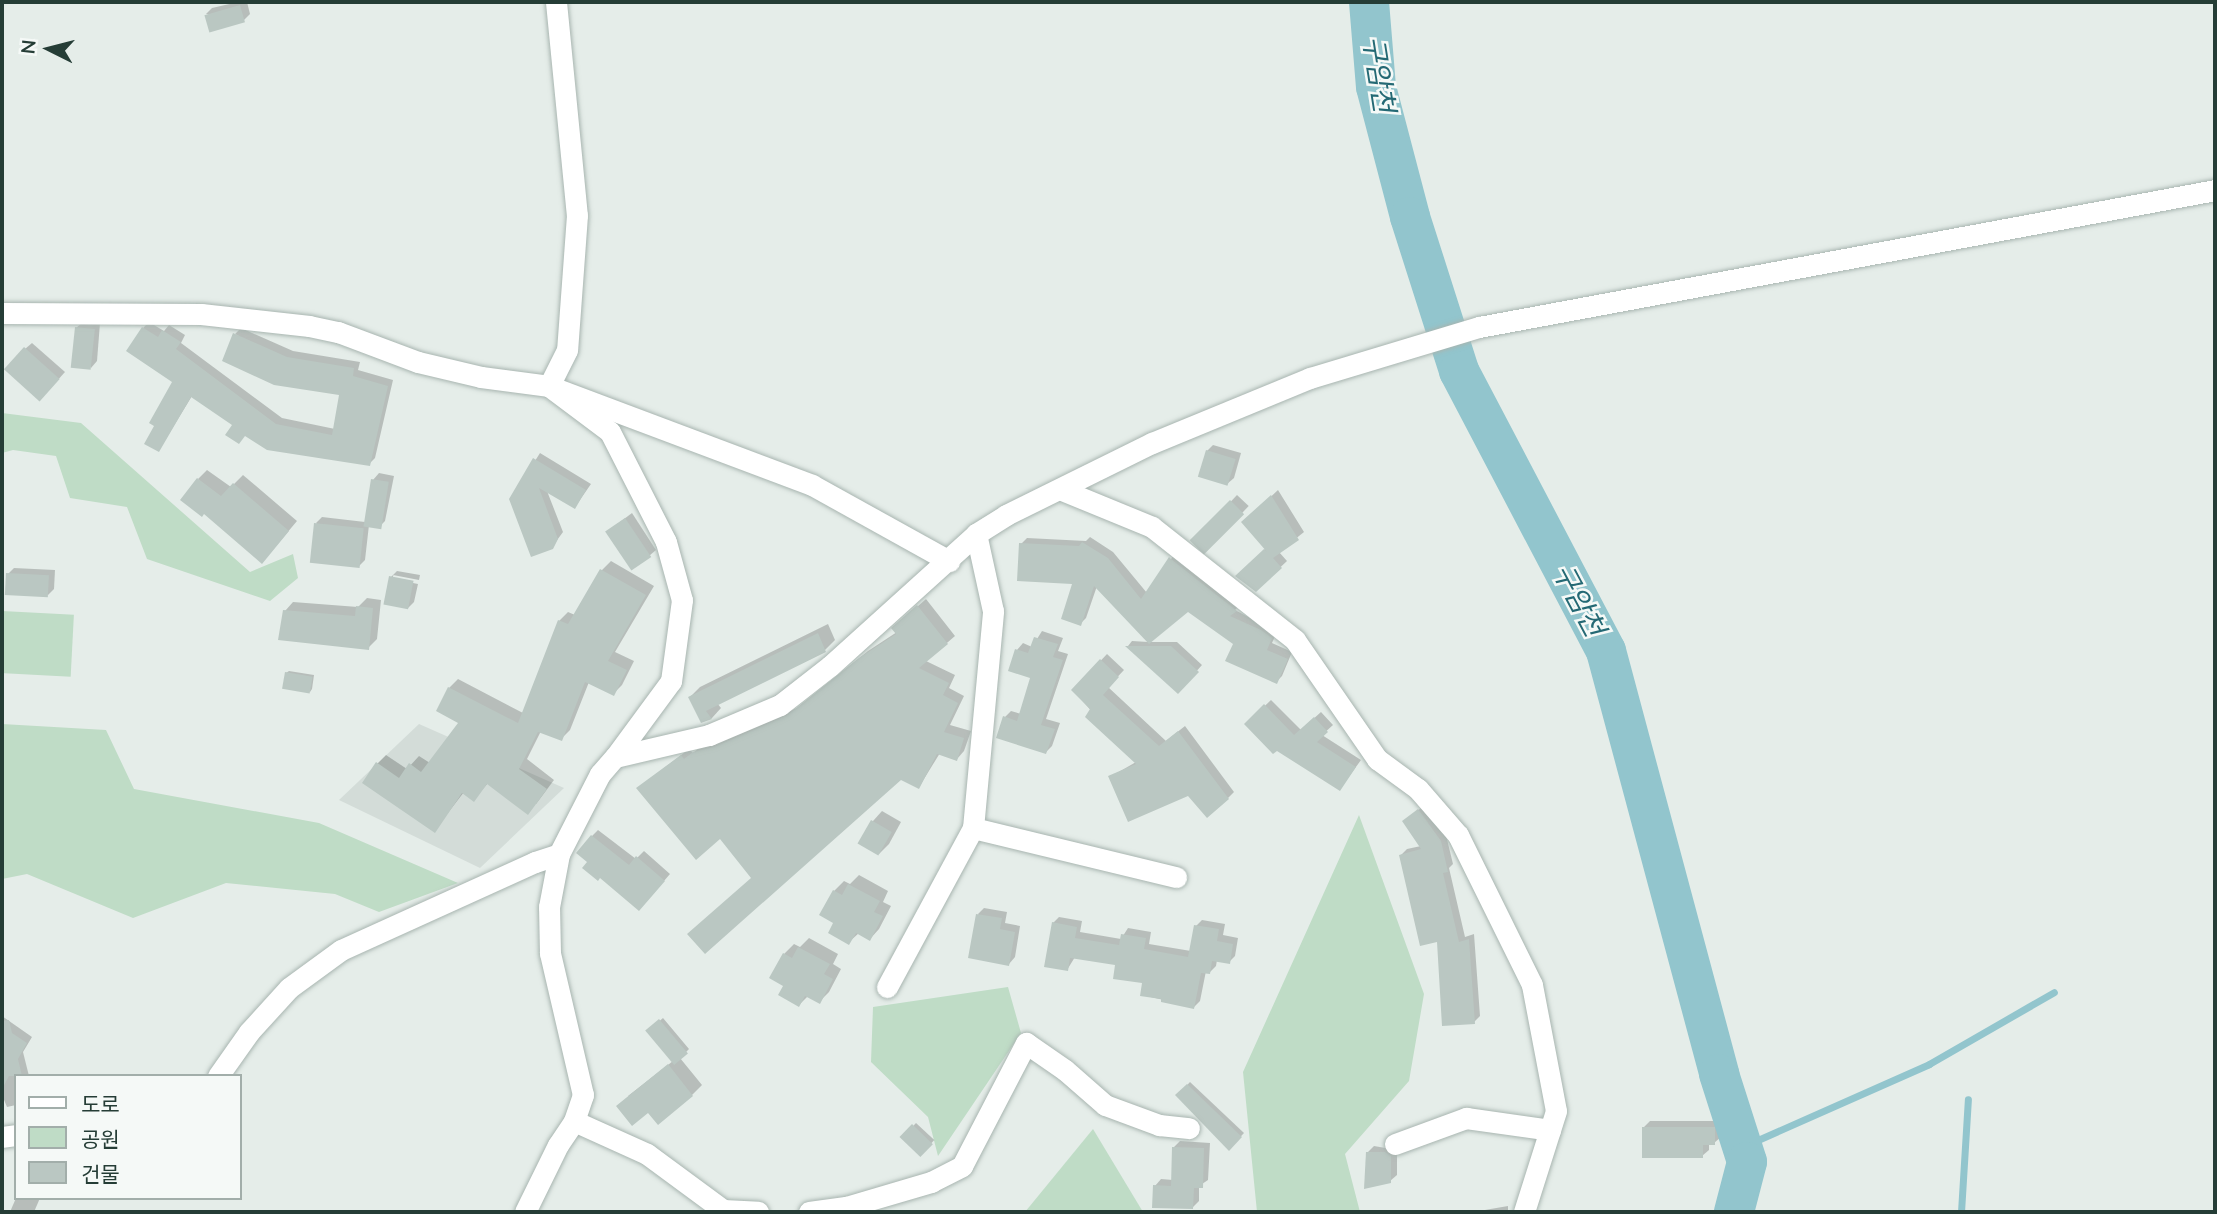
<!DOCTYPE html>
<meta charset="utf-8">
<style>
body{margin:0}
#map{position:relative;width:2217px;height:1214px;overflow:hidden;background:#e5ede9;font-family:Mulish,"Noto Sans KR",sans-serif}
div>[style]{position:absolute}
.built>*{inset:0;background:#d3dcd8}
.green>*{inset:0;background:#bfdcc6;transform-origin:0 0}
.shadow>*{inset:0;background:#0003;transform-origin:0 0}
.stream>*{height:7px;margin:-3.5px;padding:0 3.5px;transform-origin:3.5px;border-radius:3.5px;background:#92c5cd}
.river>*{height:40px;margin:-20px;padding:0 20px;transform-origin:20px;border-radius:20px;background:#92c5cd}
.building>*{inset:0;background:#bac7c2;transform-origin:0 0}
.roads{filter:drop-shadow(0 0 2px #a8b5b0) drop-shadow(0 0 2px #a8b5b0)}
.minor>*{height:21px;margin:-10.5px;padding:0 10.5px;transform-origin:10.5px;border-radius:10.5px;background:#fff}
span{translate:-50% -50%;white-space:nowrap;text-align:center;line-height:1.15;-webkit-text-stroke:5px #f5f9f7;paint-order:stroke}
.water-label{font-size:28px;color:#246974;font-style:italic}
.frame{position:absolute;inset:0;border:4px solid #253d36;pointer-events:none}
.legend{position:absolute;left:14px;top:1074px;width:228px;height:126px;box-sizing:border-box;background:#f5f9f7;border:2px solid #a2aeaa;margin:0;padding:9px 12px;list-style:none;font-size:21px;color:#253d36}
.legend li{display:flex;align-items:center;gap:14px;height:35px}
.legend b{width:35px;border:2px solid #a2aeaa}
.north{position:absolute;left:14px;top:14px;width:70px;height:70px;-webkit-text-stroke:5px #f5f9f7;paint-order:stroke;rotate:276deg;font-size:19px;font-weight:700;line-height:28px;text-align:center;color:#253d36}
.north::after{content:'';display:block;margin:auto;width:24px;height:32px;background:#253d36;clip-path:polygon(50% 0,100% 100%,50% 72%,0 100%)}
</style>
<div id="map">
<div class="built">
<i style="clip-path:polygon(419px 724px,564px 788px,480px 868px,339px 800px)"></i>
</div>
<div class="green">
<i style="clip-path:polygon(2px 413px,81px 423px,250px 572px,293px 554px,298px 578px,270px 601px,147px 559px,127px 507px,70px 498px,56px 456px,13px 450px,2px 453px)"></i>
<i style="left:2px;top:611px;width:72px;height:62px;rotate:3deg"></i>
<i style="clip-path:polygon(2px 724px,106px 730px,134px 789px,319px 823px,458px 883px,379px 912px,335px 894px,226px 883px,133px 918px,27px 874px,2px 879px)"></i>
<i style="clip-path:polygon(1359px 815px,1424px 994px,1409px 1081px,1345px 1154px,1360px 1212px,1257px 1212px,1243px 1072px)"></i>
<i style="clip-path:polygon(1008px 987px,1021px 1033px,938px 1156px,928px 1117px,871px 1062px,873px 1007px)"></i>
<i style="clip-path:polygon(1093px 1129px,1143px 1212px,1025px 1212px)"></i>
</div>
<div class="shadow">
<i style="clip-path:polygon(238px 2px,247px 2px,250px 14px,244px 20px,206px 14px,212px 8px)"></i>
<i style="clip-path:polygon(83px 322px,100px 323px,97px 361px,91px 368px,76px 328px)"></i>
<i style="clip-path:polygon(149px 322px,164px 331px,169px 325px,185px 335px,181px 343px,282px 418px,335px 429px,341px 394px,235px 334px,241px 328px,293px 351px,360px 362px,358px 370px,393px 380px,375px 458px,369px 464px,235px 424px,192px 396px,159px 450px,156px 425px,175px 381px,143px 328px)"></i>
<i style="clip-path:polygon(32px 343px,65px 372px,47px 392px,25px 349px)"></i>
<i style="clip-path:polygon(1213px 445px,1241px 453px,1234px 478px,1227px 484px,1207px 451px)"></i>
<i style="clip-path:polygon(540px 453px,591px 484px,575px 507px,547px 491px,563px 532px,552px 547px,511px 499px)"></i>
<i style="clip-path:polygon(207px 470px,231px 487px,243px 475px,297px 521px,271px 552px,198px 479px)"></i>
<i style="clip-path:polygon(379px 473px,394px 476px,385px 521px,379px 527px,369px 525px,365px 560px,358px 567px,316px 523px,322px 517px,365px 522px,373px 480px)"></i>
<i style="clip-path:polygon(1278px 490px,1304px 532px,1279px 552px,1287px 561px,1256px 590px,1238px 576px,1266px 548px,1244px 522px)"></i>
<i style="left:1237px;top:495px;width:16px;height:63px;rotate:43deg"></i>
<i style="clip-path:polygon(632px 513px,656px 550px,649px 556px,608px 531px)"></i>
<i style="clip-path:polygon(1090px 537px,1113px 552px,1147px 593px,1176px 552px,1241px 604px,1235px 610px,1277px 632px,1272px 643px,1292px 652px,1282px 676px,1276px 682px,1235px 643px,1188px 610px,1150px 642px,1177px 642px,1202px 665px,1178px 692px,1128px 646px,1132px 641px,1148px 642px,1097px 586px,1086px 618px,1080px 624px,1075px 583px,1021px 544px,1027px 538px,1086px 541px)"></i>
<i style="clip-path:polygon(611px 561px,654px 586px,615px 652px,634px 661px,622px 685px,613px 694px,589px 682px,570px 730px,561px 739px,541px 731px,527px 759px,554px 780px,536px 804px,488px 783px,474px 799px,464px 792px,434px 831px,377px 764px,386px 755px,407px 769px,419px 756px,430px 763px,461px 722px,449px 688px,458px 679px,523px 713px,559px 621px,568px 612px,575px 615px,602px 570px)"></i>
<i style="clip-path:polygon(14px 568px,55px 570px,54px 589px,48px 595px,8px 574px)"></i>
<i style="clip-path:polygon(397px 571px,420px 575px,419px 580px,393px 575px,393px 579px,418px 584px,414px 602px,408px 608px,391px 577px)"></i>
<i style="clip-path:polygon(367px 598px,381px 600px,377px 639px,368px 648px,285px 611px,293px 602px,358px 607px)"></i>
<i style="clip-path:polygon(926px 599px,955px 636px,926px 661px,955px 675px,949px 688px,964px 696px,950px 725px,971px 731px,964px 751px,957px 759px,940px 753px,919px 787px,900px 777px,752px 877px,720px 837px,638px 788px,689px 749px,693px 753px,702px 745px,723px 740px,797px 708px,868px 651px,897px 632px,901px 621px)"></i>
<i style="clip-path:polygon(828px 624px,835px 640px,825px 650px,717px 703px,721px 708px,712px 718px,702px 721px,690px 697px,700px 687px)"></i>
<i style="clip-path:polygon(1042px 631px,1063px 638px,1058px 651px,1068px 654px,1046px 719px,1060px 723px,1052px 746px,1046px 752px,1005px 717px,1011px 711px,1021px 714px,1032px 677px,1017px 650px,1023px 643px,1032px 647px)"></i>
<i style="clip-path:polygon(1107px 654px,1124px 670px,1108px 687px,1166px 741px,1185px 726px,1234px 792px,1228px 798px,1110px 777px,1136px 762px,1073px 690px)"></i>
<i style="clip-path:polygon(289px 671px,314px 675px,312px 689px,310px 692px,286px 673px)"></i>
<i style="clip-path:polygon(1271px 700px,1301px 730px,1321px 712px,1333px 725px,1322px 735px,1361px 760px,1340px 789px,1246px 724px)"></i>
<i style="clip-path:polygon(1425px 805px,1446px 835px,1453px 864px,1449px 868px,1465px 937px,1474px 934px,1480px 1016px,1474px 1022px,1401px 855px,1407px 849px,1421px 846px,1404px 821px)"></i>
<i style="clip-path:polygon(882px 811px,901px 822px,889px 844px,879px 854px,860px 844px,873px 821px)"></i>
<i style="clip-path:polygon(598px 830px,636px 859px,644px 851px,670px 874px,645px 903px,589px 861px,592px 836px)"></i>
<i style="clip-path:polygon(859px 875px,888px 891px,883px 902px,891px 906px,879px 929px,870px 939px,859px 933px,849px 942px,834px 891px,844px 881px,850px 884px)"></i>
<i style="clip-path:polygon(984px 908px,1007px 912px,1005px 923px,1020px 926px,1015px 957px,1009px 964px,978px 914px)"></i>
<i style="clip-path:polygon(1059px 917px,1082px 921px,1080px 932px,1121px 939px,1128px 928px,1151px 932px,1149px 944px,1191px 951px,1196px 926px,1202px 920px,1225px 924px,1223px 935px,1238px 938px,1235px 956px,1229px 962px,1217px 960px,1216px 966px,1210px 972px,1206px 971px,1200px 1001px,1194px 1007px,1142px 995px,1144px 982px,1117px 964px,1075px 957px,1067px 970px,1053px 923px)"></i>
<i style="clip-path:polygon(809px 938px,838px 954px,833px 964px,841px 969px,829px 992px,820px 1001px,808px 996px,799px 1005px,786px 985px,772px 978px,784px 954px,794px 944px,800px 947px)"></i>
<i style="clip-path:polygon(2px 1016px,32px 1037px,23px 1052px,29px 1076px,16px 1076px,16px 1105px,7px 1107px,2px 1095px)"></i>
<i style="clip-path:polygon(663px 1018px,689px 1049px,680px 1058px,702px 1085px,692px 1095px,648px 1111px,628px 1096px,673px 1061px,648px 1031px)"></i>
<i style="clip-path:polygon(1190px 1082px,1244px 1133px,1229px 1149px,1178px 1095px)"></i>
<i style="clip-path:polygon(1650px 1121px,1721px 1121px,1721px 1137px,1714px 1143px,1709px 1143px,1709px 1150px,1702px 1156px,1644px 1127px)"></i>
<i style="left:916px;top:1123px;width:25px;height:20px;rotate:43deg"></i>
<i style="clip-path:polygon(1180px 1141px,1210px 1143px,1208px 1180px,1199px 1186px,1199px 1201px,1192px 1208px,1155px 1186px,1161px 1179px,1173px 1180px,1174px 1147px)"></i>
<i style="clip-path:polygon(1374px 1146px,1397px 1150px,1397px 1175px,1390px 1181px,1368px 1152px)"></i>
<i style="clip-path:polygon(16px 1198px,40px 1198px,34px 1212px,10px 1212px)"></i>
<i style="clip-path:polygon(1508px 1206px,1508px 1212px,1478px 1212px,1479px 1211px)"></i>
</div>
<div class="stream">
<i style="left:1742px;top:1147px;width:205px;rotate:-23.9deg"></i>
<i style="left:1929px;top:1064px;width:144px;rotate:-29.9deg"></i>
<i style="left:1961px;top:1212px;width:113px;rotate:-86.5deg"></i>
</div>
<div class="river">
<i style="left:1369px;top:2px;width:85px;rotate:85.3deg"></i>
<i style="left:1376px;top:87px;width:134px;rotate:75.3deg"></i>
<i style="left:1410px;top:217px;width:162px;rotate:72.3deg"></i>
<i style="left:1459px;top:371px;width:316px;rotate:62.3deg"></i>
<i style="left:1606px;top:651px;width:438px;rotate:75deg"></i>
<i style="left:1719px;top:1074px;width:92px;rotate:72.3deg"></i>
<i style="left:1747px;top:1162px;width:52px;rotate:104.6deg"></i>
</div>
<div class="building">
<i style="left:240px;top:5px;width:18px;height:37px;rotate:74deg"></i>
<i style="left:75px;top:327px;width:20px;height:41px;rotate:6deg"></i>
<i style="clip-path:polygon(142px 327px,158px 337px,162px 330px,181px 342px,176px 349px,276px 424px,332px 435px,339px 395px,274px 385px,222px 361px,233px 333px,287px 357px,354px 368px,353px 376px,388px 386px,370px 466px,267px 450px,245px 436px,239px 444px,225px 435px,232px 425px,191px 397px,159px 452px,144px 444px,154px 426px,149px 423px,172px 382px,126px 351px)"></i>
<i style="left:24px;top:347px;width:48px;height:30px;rotate:42deg"></i>
<i style="left:1206px;top:450px;width:31px;height:28px;rotate:17deg"></i>
<i style="clip-path:polygon(533px 458px,586px 490px,575px 509px,539px 488px,558px 539px,553px 549px,531px 557px,509px 499px)"></i>
<i style="clip-path:polygon(197px 478px,221px 496px,233px 483px,289px 531px,262px 564px,204px 514px,202px 517px,180px 500px)"></i>
<i style="left:371px;top:479px;width:18px;height:48px;rotate:9deg"></i>
<i style="clip-path:polygon(1271px 495px,1299px 540px,1273px 558px,1282px 568px,1256px 592px,1235px 576px,1264px 549px,1267px 552px,1241px 522px)"></i>
<i style="left:1230px;top:500px;width:20px;height:57px;rotate:45deg"></i>
<i style="left:625px;top:518px;width:47px;height:24px;rotate:56deg"></i>
<i style="left:314px;top:523px;width:50px;height:40px;rotate:6deg"></i>
<i style="clip-path:polygon(1082px 542px,1108px 558px,1141px 599px,1169px 557px,1171px 559px,1237px 611px,1230px 616px,1261px 630px,1272px 638px,1267px 650px,1288px 659px,1277px 684px,1225px 661px,1233px 644px,1188px 612px,1149px 644px,1094px 586px,1081px 626px,1061px 619px,1072px 584px,1017px 581px,1019px 543px,1079px 546px)"></i>
<i style="clip-path:polygon(600px 569px,646px 595px,608px 661px,627px 670px,614px 696px,585px 682px,562px 741px,538px 732px,519px 769px,547px 789px,528px 815px,487px 784px,474px 802px,462px 793px,435px 833px,362px 783px,376px 762px,399px 778px,409px 763px,421px 772px,458px 723px,436px 711px,448px 687px,518px 723px,558px 620px,568px 624px)"></i>
<i style="left:6px;top:573px;width:43px;height:22px;rotate:3deg"></i>
<i style="left:389px;top:576px;width:25px;height:29px;rotate:11deg"></i>
<i style="clip-path:polygon(917px 605px,948px 644px,919px 668px,949px 683px,943px 695px,958px 703px,944px 732px,964px 738px,957px 761px,937px 754px,919px 789px,901px 780px,705px 954px,687px 934px,751px 878px,720px 839px,696px 860px,636px 788px,681px 755px,684px 759px,693px 752px,714px 747px,788px 715px,859px 658px,896px 634px,891px 628px)"></i>
<i style="clip-path:polygon(356px 606px,373px 608px,369px 650px,278px 640px,283px 610px,355px 616px)"></i>
<i style="clip-path:polygon(818px 633px,826px 652px,706px 711px,712px 719px,701px 723px,688px 697px)"></i>
<i style="clip-path:polygon(1034px 637px,1058px 644px,1053px 657px,1063px 660px,1041px 725px,1055px 729px,1046px 754px,996px 738px,1003px 716px,1017px 721px,1030px 678px,1008px 671px,1015px 649px,1028px 653px)"></i>
<i style="clip-path:polygon(1125px 646px,1171px 646px,1199px 672px,1178px 694px)"></i>
<i style="clip-path:polygon(1100px 659px,1119px 677px,1103px 695px,1159px 746px,1178px 731px,1229px 799px,1207px 818px,1188px 796px,1128px 822px,1108px 776px,1136px 764px,1085px 717px,1090px 709px,1071px 690px)"></i>
<i style="left:285px;top:672px;width:28px;height:17px;rotate:10deg"></i>
<i style="clip-path:polygon(1264px 704px,1294px 735px,1314px 717px,1328px 732px,1317px 742px,1356px 767px,1340px 791px,1277px 751px,1273px 754px,1244px 724px)"></i>
<i style="clip-path:polygon(1418px 809px,1441px 841px,1448px 872px,1443px 873px,1459px 942px,1469px 939px,1475px 1024px,1442px 1026px,1437px 942px,1420px 946px,1399px 855px,1421px 849px,1402px 821px)"></i>
<i style="left:871px;top:820px;width:24px;height:27px;rotate:30deg"></i>
<i style="clip-path:polygon(591px 835px,629px 865px,636px 856px,665px 881px,639px 911px,600px 878px,598px 881px,582px 868px,587px 862px,576px 853px)"></i>
<i style="clip-path:polygon(848px 884px,880px 901px,874px 912px,883px 916px,870px 941px,856px 933px,849px 945px,828px 933px,833px 923px,819px 915px,833px 890px,842px 895px)"></i>
<i style="clip-path:polygon(976px 914px,1002px 918px,1000px 929px,1015px 932px,1009px 966px,968px 958px)"></i>
<i style="clip-path:polygon(1052px 922px,1077px 927px,1075px 938px,1119px 945px,1121px 934px,1146px 938px,1144px 949px,1188px 957px,1194px 925px,1219px 929px,1217px 941px,1233px 944px,1230px 964px,1212px 961px,1210px 974px,1201px 973px,1194px 1009px,1161px 1002px,1161px 999px,1140px 996px,1142px 983px,1113px 979px,1115px 965px,1070px 958px,1068px 971px,1044px 967px)"></i>
<i style="clip-path:polygon(798px 947px,830px 964px,824px 974px,833px 979px,820px 1004px,805px 996px,799px 1007px,778px 995px,783px 986px,769px 978px,783px 953px,792px 958px)"></i>
<i style="left:659px;top:1019px;width:45px;height:18px;rotate:50deg"></i>
<i style="clip-path:polygon(9px 1020px,12px 1033px,27px 1043px,18px 1059px,22px 1076px,9px 1076px,2px 1089px,2px 1021px)"></i>
<i style="clip-path:polygon(668px 1064px,693px 1096px,658px 1125px,648px 1113px,632px 1126px,616px 1106px)"></i>
<i style="clip-path:polygon(1187px 1084px,1242px 1137px,1229px 1151px,1175px 1095px)"></i>
<i style="left:912px;top:1124px;width:29px;height:18px;rotate:44deg"></i>
<i style="clip-path:polygon(1642px 1127px,1715px 1127px,1715px 1145px,1703px 1145px,1703px 1158px,1642px 1158px)"></i>
<i style="clip-path:polygon(1172px 1147px,1204px 1148px,1203px 1188px,1194px 1188px,1193px 1209px,1152px 1208px,1153px 1185px,1171px 1186px)"></i>
<i style="clip-path:polygon(1366px 1152px,1385px 1152px,1391px 1156px,1391px 1183px,1364px 1189px)"></i>
</div>
<div class="roads">
<div class="minor">
<i style="left:556px;top:2px;width:214px;rotate:84.4deg"></i>
<i style="left:577px;top:215px;width:135px;rotate:94.2deg"></i>
<i style="left:567px;top:350px;width:40px;rotate:116.6deg"></i>
<i style="left:549px;top:386px;width:281px;rotate:20.6deg"></i>
<i style="left:812px;top:485px;width:157px;rotate:29deg"></i>
<i style="left:2px;top:313px;width:199px;rotate:0.3deg"></i>
<i style="left:201px;top:314px;width:109px;rotate:6.3deg"></i>
<i style="left:309px;top:326px;width:30px;rotate:12deg"></i>
<i style="left:338px;top:332px;width:85px;rotate:20.6deg"></i>
<i style="left:418px;top:362px;width:65px;rotate:13.4deg"></i>
<i style="left:481px;top:377px;width:69px;rotate:7.5deg"></i>
<i style="left:549px;top:386px;width:76px;rotate:37deg"></i>
<i style="left:610px;top:432px;width:123px;rotate:63deg"></i>
<i style="left:666px;top:542px;width:60px;rotate:74.6deg"></i>
<i style="left:682px;top:600px;width:82px;rotate:97.7deg"></i>
<i style="left:671px;top:681px;width:94px;rotate:126.4deg"></i>
<i style="left:1062px;top:490px;width:97px;rotate:22.3deg"></i>
<i style="left:1152px;top:527px;width:182px;rotate:38.3deg"></i>
<i style="left:1295px;top:640px;width:145px;rotate:55.4deg"></i>
<i style="left:1377px;top:759px;width:51px;rotate:36.2deg"></i>
<i style="left:1418px;top:789px;width:61px;rotate:49deg"></i>
<i style="left:1458px;top:835px;width:167px;rotate:63.7deg"></i>
<i style="left:1532px;top:985px;width:128px;rotate:79.2deg"></i>
<i style="left:1556px;top:1111px;width:106px;rotate:107.6deg"></i>
<i style="left:973px;top:828px;width:209px;rotate:13.6deg"></i>
<i style="left:887px;top:987px;width:181px;rotate:-61.6deg"></i>
<i style="left:973px;top:828px;width:218px;rotate:-84.7deg"></i>
<i style="left:993px;top:611px;width:79px;rotate:-102.4deg"></i>
<i style="left:218px;top:1076px;width:54px;rotate:-54.8deg"></i>
<i style="left:249px;top:1032px;width:59px;rotate:-47.7deg"></i>
<i style="left:289px;top:988px;width:64px;rotate:-36.2deg"></i>
<i style="left:341px;top:950px;width:213px;rotate:-24.4deg"></i>
<i style="left:535px;top:862px;width:25px;rotate:-18deg"></i>
<i style="left:559px;top:854px;width:90px;rotate:-62.9deg"></i>
<i style="left:600px;top:774px;width:23px;rotate:-49deg"></i>
<i style="left:615px;top:757px;width:97px;rotate:-13.2deg"></i>
<i style="left:709px;top:735px;width:77px;rotate:-22.9deg"></i>
<i style="left:780px;top:705px;width:63px;rotate:-38deg"></i>
<i style="left:830px;top:666px;width:197px;rotate:-42.1deg"></i>
<i style="left:976px;top:534px;width:36px;rotate:-32deg"></i>
<i style="left:1006px;top:515px;width:163px;rotate:-26.3deg"></i>
<i style="left:1152px;top:443px;width:171px;rotate:-22.4deg"></i>
<i style="left:1310px;top:378px;width:177px;rotate:-16.8deg"></i>
<i style="left:1479px;top:327px;width:749px;rotate:-10.54deg"></i>
<i style="left:574px;top:1121px;width:80px;rotate:24.3deg"></i>
<i style="left:647px;top:1154px;width:94px;rotate:36.4deg"></i>
<i style="left:723px;top:1210px;width:35px;rotate:3deg"></i>
<i style="left:2px;top:1137px;width:14px;rotate:-8deg"></i>
<i style="left:1395px;top:1144px;width:76px;rotate:-20.1deg"></i>
<i style="left:1466px;top:1118px;width:85px;rotate:8.1deg"></i>
<i style="left:525px;top:1212px;width:75px;rotate:-63.8deg"></i>
<i style="left:558px;top:1145px;width:29px;rotate:-56deg"></i>
<i style="left:574px;top:1121px;width:28px;rotate:-71deg"></i>
<i style="left:583px;top:1095px;width:146px;rotate:-103.1deg"></i>
<i style="left:550px;top:953px;width:46px;rotate:-91.2deg"></i>
<i style="left:549px;top:907px;width:54px;rotate:-79.3deg"></i>
<i style="left:809px;top:1212px;width:37px;rotate:-8deg"></i>
<i style="left:846px;top:1207px;width:89px;rotate:-16.4deg"></i>
<i style="left:931px;top:1182px;width:35px;rotate:-27deg"></i>
<i style="left:962px;top:1166px;width:139px;rotate:-62.5deg"></i>
<i style="left:1026px;top:1043px;width:47px;rotate:34.7deg"></i>
<i style="left:1065px;top:1070px;width:53px;rotate:41.2deg"></i>
<i style="left:1105px;top:1105px;width:58px;rotate:20.3deg"></i>
<i style="left:1159px;top:1125px;width:30px;rotate:6deg"></i>
</div>
</div>
<div class="water-label">
<span style="left:1379px;top:74px;rotate:81deg">구암천</span>
<span style="left:1579px;top:600px;rotate:62deg">구암천</span>
</div>
<div class="frame"></div>
<ul class="legend">
<li><b style="height:9px;background:#fff"></b>도로</li>
<li><b style="height:19px;background:#bfdcc6"></b>공원</li>
<li><b style="height:19px;background:#bac7c2"></b>건물</li>
</ul>
<div class="north">N</div>
</div>
